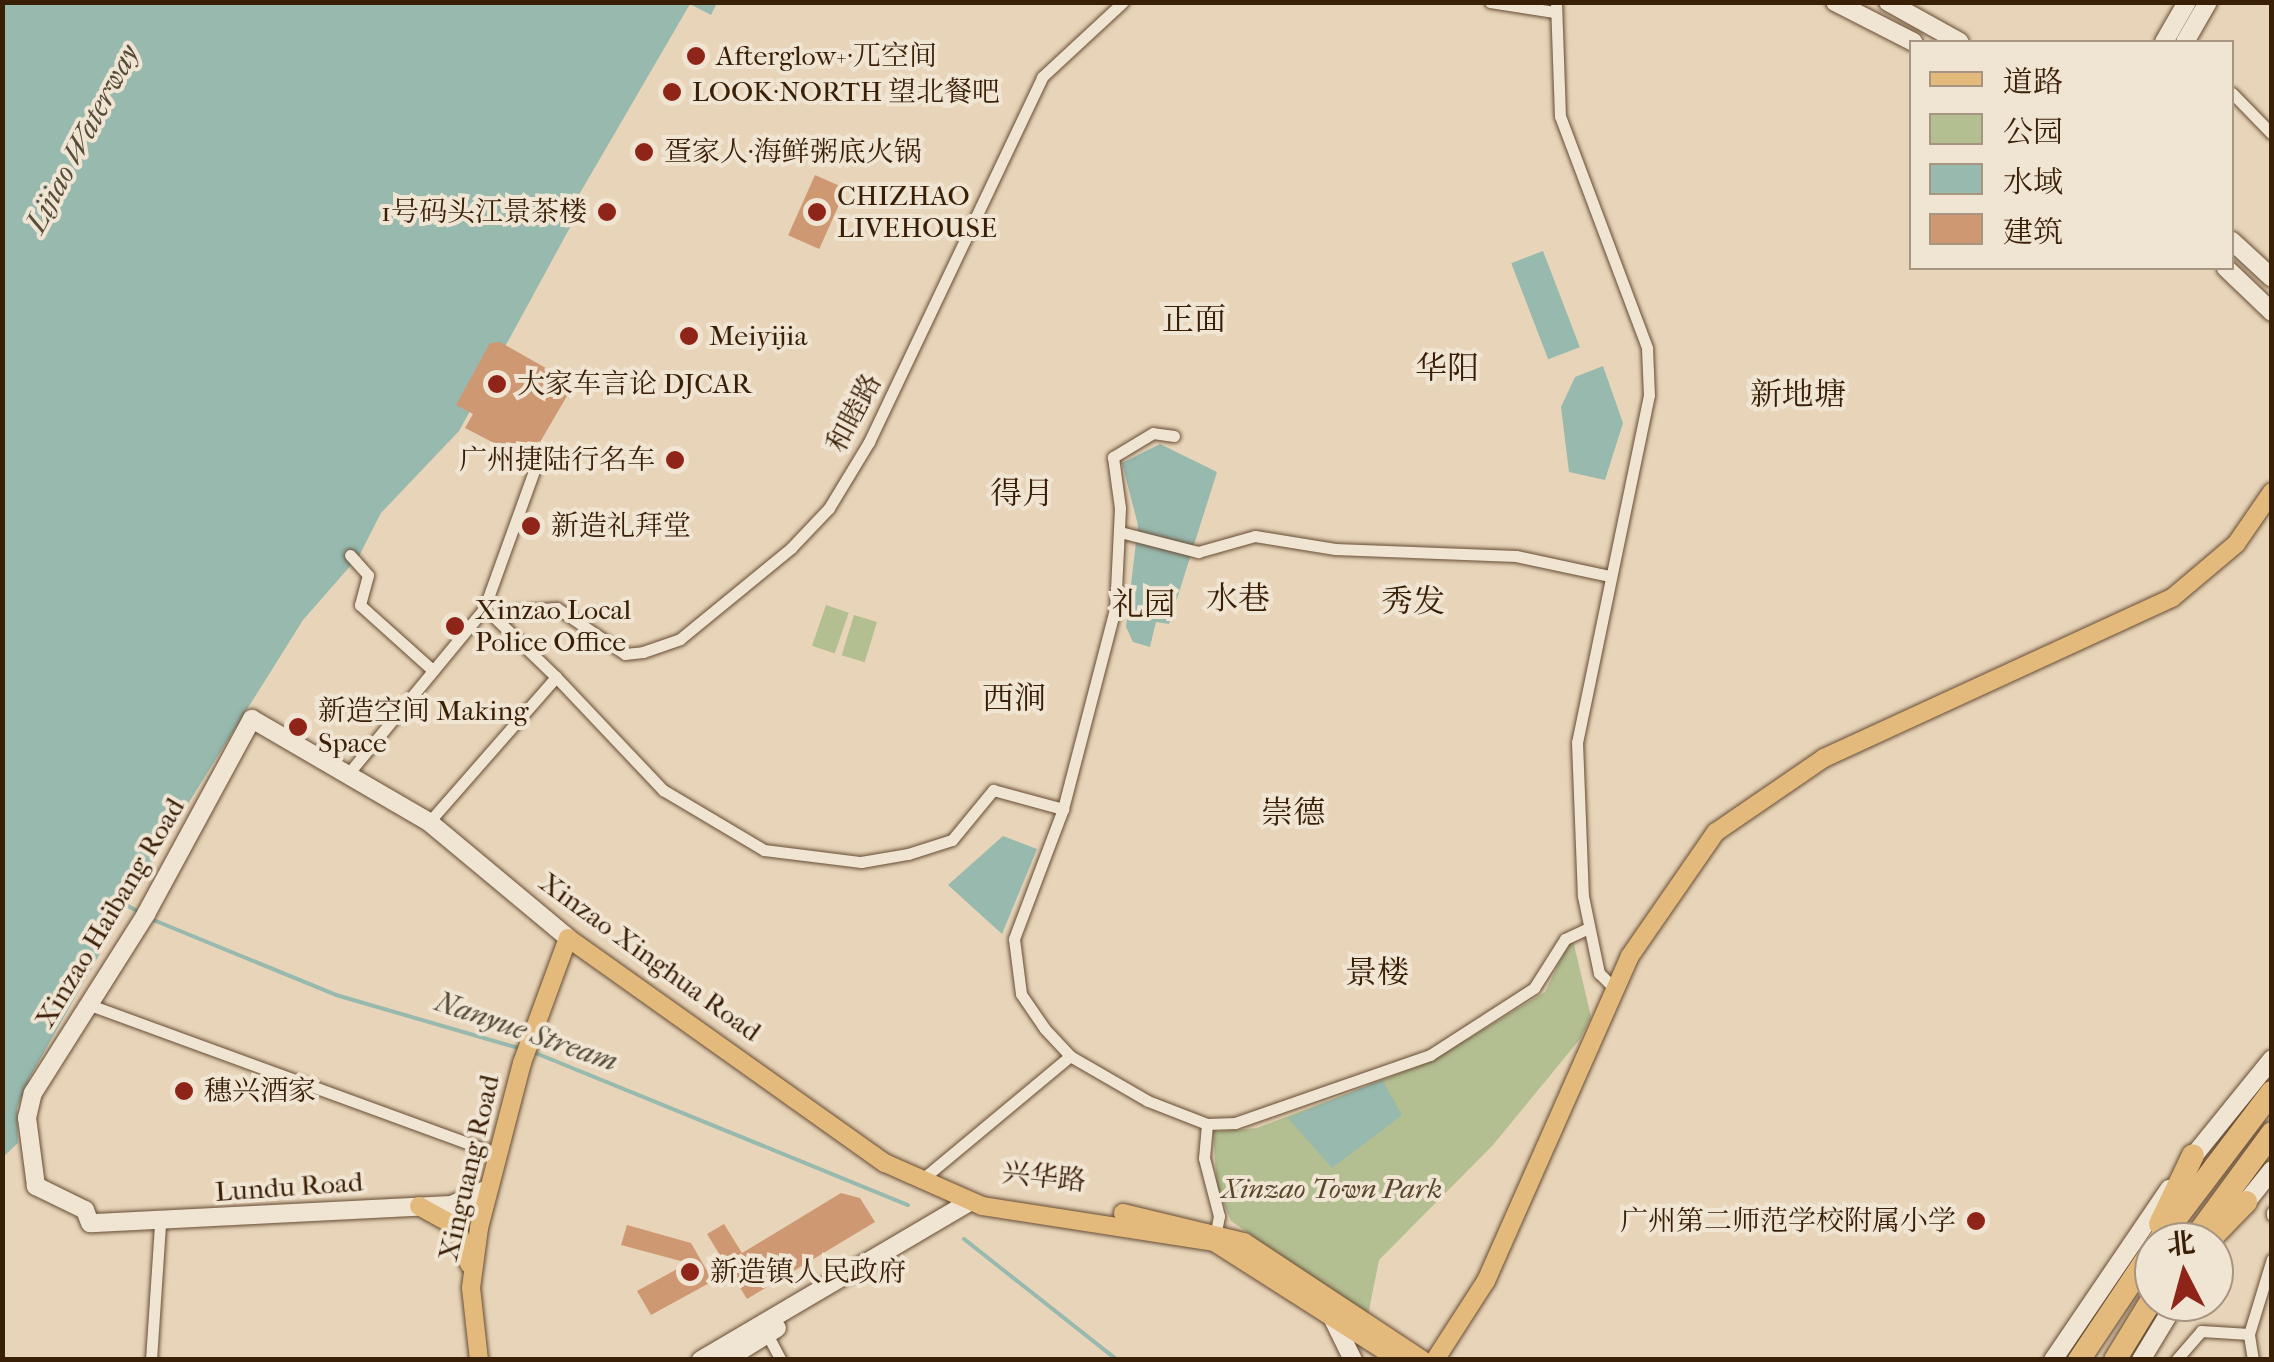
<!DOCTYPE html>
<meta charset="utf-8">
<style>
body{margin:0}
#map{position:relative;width:2274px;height:1362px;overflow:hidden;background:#e8d5b9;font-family:"IM FELL French Canon","Noto Serif SC",serif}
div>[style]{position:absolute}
.green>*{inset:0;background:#b3be91;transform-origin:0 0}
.water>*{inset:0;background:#97b9ae;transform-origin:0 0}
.stream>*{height:4px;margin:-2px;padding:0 2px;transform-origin:2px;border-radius:2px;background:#97b9ae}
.building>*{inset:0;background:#ce9872;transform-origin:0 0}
.roads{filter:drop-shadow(0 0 2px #664c34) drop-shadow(0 0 2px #664c34)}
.street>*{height:11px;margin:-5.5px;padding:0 5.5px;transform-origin:5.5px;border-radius:5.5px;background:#f0e4d2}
.secondary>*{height:18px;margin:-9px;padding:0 9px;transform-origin:9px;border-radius:9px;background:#f0e4d2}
.primary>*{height:18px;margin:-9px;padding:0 9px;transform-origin:9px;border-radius:9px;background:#e4ba7c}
.highway>*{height:22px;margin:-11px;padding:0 11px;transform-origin:11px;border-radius:11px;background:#e4ba7c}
.dots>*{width:28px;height:28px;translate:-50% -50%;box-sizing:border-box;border:5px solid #f0e4d2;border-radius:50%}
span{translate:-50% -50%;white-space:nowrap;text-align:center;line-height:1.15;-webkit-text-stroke:8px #f0e4d2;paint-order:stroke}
.poi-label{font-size:28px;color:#3a1f07}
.left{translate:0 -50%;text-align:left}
.right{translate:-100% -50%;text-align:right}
.street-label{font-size:28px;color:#3a1f07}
.park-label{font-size:28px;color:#58472a;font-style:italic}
.water-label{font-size:30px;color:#564d39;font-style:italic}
.quarter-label{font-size:32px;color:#3a1f07}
.frame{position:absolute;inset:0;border:5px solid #3a1f07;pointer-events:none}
.legend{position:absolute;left:1909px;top:40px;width:325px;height:230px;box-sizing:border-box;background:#f0e4d2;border:2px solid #a79581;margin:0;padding:12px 18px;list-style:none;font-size:30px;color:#3a1f07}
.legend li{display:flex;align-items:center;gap:20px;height:50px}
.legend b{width:50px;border:2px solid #a79581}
.north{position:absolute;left:2134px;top:1222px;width:100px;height:100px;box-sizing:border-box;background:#f0e4d2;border:2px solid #a79581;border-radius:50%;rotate:354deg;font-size:28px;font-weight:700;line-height:40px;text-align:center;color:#3a1f07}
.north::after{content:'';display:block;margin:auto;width:35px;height:45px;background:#8f2418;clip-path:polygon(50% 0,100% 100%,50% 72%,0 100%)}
</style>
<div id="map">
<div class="green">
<i style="left:826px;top:605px;width:24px;height:43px;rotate:19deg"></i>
<i style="left:854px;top:615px;width:24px;height:42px;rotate:17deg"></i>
<i style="clip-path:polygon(1572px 936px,1591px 1017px,1580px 1039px,1493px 1145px,1379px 1260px,1368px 1315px,1231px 1221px,1217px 1187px,1213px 1132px,1257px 1128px,1432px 1061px,1545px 992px)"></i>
</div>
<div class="water">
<i style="clip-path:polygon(3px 3px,717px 3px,711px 15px,690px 4px,566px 217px,573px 222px,459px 431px,381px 513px,359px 556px,303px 620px,154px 858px,30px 1077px,17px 1108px,18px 1143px,3px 1157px)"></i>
<i style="left:1543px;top:251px;width:103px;height:34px;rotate:69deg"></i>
<i style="clip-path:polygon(1603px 366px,1623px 423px,1605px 480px,1569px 472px,1561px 407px,1575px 377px)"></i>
<i style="clip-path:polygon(1160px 444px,1217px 472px,1169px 624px,1156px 622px,1150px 647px,1133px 642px,1126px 627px,1138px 525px,1122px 463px)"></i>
<i style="clip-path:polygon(1003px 836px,1037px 849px,1002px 934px,948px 885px)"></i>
<i style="clip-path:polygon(1382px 1080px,1402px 1115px,1332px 1168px,1288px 1118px)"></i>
</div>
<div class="stream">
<i style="left:128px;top:906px;width:13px;rotate:29deg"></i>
<i style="left:151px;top:919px;width:200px;rotate:22.3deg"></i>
<i style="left:336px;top:995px;width:191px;rotate:16.2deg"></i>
<i style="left:533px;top:1052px;width:405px;rotate:22.2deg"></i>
<i style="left:964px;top:1239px;width:195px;rotate:38.3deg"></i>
</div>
<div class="building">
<i style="left:815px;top:175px;width:34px;height:66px;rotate:24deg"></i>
<i style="clip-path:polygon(500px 342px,574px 384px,529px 461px,465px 428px,473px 414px,456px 405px,490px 343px)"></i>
<i style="clip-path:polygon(841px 1193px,860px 1198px,875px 1222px,747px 1299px,707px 1234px,724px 1224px,742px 1253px)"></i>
<i style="clip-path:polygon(627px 1225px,691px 1243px,713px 1281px,651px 1315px,637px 1291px,688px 1263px,621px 1245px)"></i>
</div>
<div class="roads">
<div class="street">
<i style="left:1490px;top:2px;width:65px;rotate:8.9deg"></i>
<i style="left:1556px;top:2px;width:114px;rotate:88deg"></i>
<i style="left:1560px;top:116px;width:248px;rotate:69.4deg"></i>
<i style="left:1647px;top:348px;width:47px;rotate:87.6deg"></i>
<i style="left:1649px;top:395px;width:354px;rotate:101.7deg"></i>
<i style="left:1577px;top:742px;width:154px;rotate:87.8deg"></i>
<i style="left:1583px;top:896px;width:79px;rotate:78.3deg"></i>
<i style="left:1599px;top:973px;width:21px;rotate:45deg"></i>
<i style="left:2232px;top:93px;width:57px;rotate:45.7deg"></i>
<i style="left:1174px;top:436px;width:21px;rotate:-172deg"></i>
<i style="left:1153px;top:433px;width:47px;rotate:149deg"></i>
<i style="left:1113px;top:457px;width:51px;rotate:82.2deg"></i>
<i style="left:1120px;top:508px;width:101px;rotate:92.8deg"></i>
<i style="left:1115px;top:609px;width:207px;rotate:104.6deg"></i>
<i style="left:1063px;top:809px;width:139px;rotate:110.7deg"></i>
<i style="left:1014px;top:939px;width:55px;rotate:82.7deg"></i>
<i style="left:1021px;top:994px;width:42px;rotate:55.6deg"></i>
<i style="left:1045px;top:1029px;width:37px;rotate:47deg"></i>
<i style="left:1070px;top:1056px;width:90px;rotate:30deg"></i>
<i style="left:1148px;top:1101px;width:63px;rotate:21.3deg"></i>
<i style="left:1207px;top:1124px;width:28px;rotate:-2deg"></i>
<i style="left:1235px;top:1123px;width:207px;rotate:-19.2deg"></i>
<i style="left:1430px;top:1055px;width:124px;rotate:-32.8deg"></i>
<i style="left:1534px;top:988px;width:58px;rotate:-57.7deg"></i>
<i style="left:1565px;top:939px;width:26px;rotate:-25deg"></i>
<i style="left:1120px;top:532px;width:81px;rotate:14.4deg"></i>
<i style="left:1198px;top:552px;width:59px;rotate:-15.7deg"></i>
<i style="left:1255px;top:536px;width:81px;rotate:9.2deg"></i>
<i style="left:1335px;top:549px;width:181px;rotate:2.2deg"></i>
<i style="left:1516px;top:556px;width:95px;rotate:12.1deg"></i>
<i style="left:350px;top:555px;width:27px;rotate:48deg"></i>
<i style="left:368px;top:575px;width:31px;rotate:105deg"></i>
<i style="left:360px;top:605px;width:93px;rotate:41.9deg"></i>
<i style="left:499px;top:621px;width:18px;rotate:-34deg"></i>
<i style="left:514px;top:611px;width:43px;rotate:-4deg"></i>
<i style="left:557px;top:608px;width:82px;rotate:34.1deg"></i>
<i style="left:625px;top:654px;width:18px;rotate:-6deg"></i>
<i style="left:643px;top:652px;width:39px;rotate:-19deg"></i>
<i style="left:680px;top:639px;width:144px;rotate:-39.3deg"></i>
<i style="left:791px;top:548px;width:55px;rotate:-46.5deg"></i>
<i style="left:829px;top:508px;width:77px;rotate:-58.8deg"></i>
<i style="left:869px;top:442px;width:404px;rotate:-64.6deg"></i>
<i style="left:1042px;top:77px;width:110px;rotate:-42.8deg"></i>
<i style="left:556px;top:677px;width:156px;rotate:46.6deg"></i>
<i style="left:663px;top:790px;width:117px;rotate:30.7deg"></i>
<i style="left:764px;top:850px;width:98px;rotate:7.1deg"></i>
<i style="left:861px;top:862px;width:48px;rotate:-9.7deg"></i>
<i style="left:908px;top:854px;width:46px;rotate:-17.7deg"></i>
<i style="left:952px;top:840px;width:65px;rotate:-50.6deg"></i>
<i style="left:993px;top:790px;width:73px;rotate:15.2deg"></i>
<i style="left:348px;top:774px;width:214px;rotate:-50.5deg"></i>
<i style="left:484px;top:609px;width:150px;rotate:-70.1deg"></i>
<i style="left:429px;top:822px;width:193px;rotate:-48.8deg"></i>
<i style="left:556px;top:677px;width:88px;rotate:-135.9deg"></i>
<i style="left:90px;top:1005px;width:434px;rotate:20.1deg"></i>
<i style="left:1207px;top:1124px;width:34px;rotate:95deg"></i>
<i style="left:1204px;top:1158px;width:60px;rotate:75.5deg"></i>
<i style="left:1219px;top:1216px;width:26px;rotate:101deg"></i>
<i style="left:920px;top:1181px;width:195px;rotate:-39.8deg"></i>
<i style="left:2272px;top:1212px;width:3px;rotate:90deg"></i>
<i style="left:767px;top:1334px;width:30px;rotate:62deg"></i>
<i style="left:151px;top:1360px;width:136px;rotate:-86.2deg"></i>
<i style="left:2176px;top:1360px;width:38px;rotate:-49deg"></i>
<i style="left:2201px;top:1331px;width:48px;rotate:3.6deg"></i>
<i style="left:2253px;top:1360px;width:26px;rotate:-99deg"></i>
<i style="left:2249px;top:1334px;width:78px;rotate:-73deg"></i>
</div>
<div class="secondary">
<i style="left:1835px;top:2px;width:88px;rotate:27.1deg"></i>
<i style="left:1888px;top:2px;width:82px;rotate:29.1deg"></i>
<i style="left:2164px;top:42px;width:46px;rotate:-60.1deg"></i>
<i style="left:2185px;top:42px;width:46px;rotate:-60.1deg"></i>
<i style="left:2232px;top:241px;width:54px;rotate:42.8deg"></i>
<i style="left:2226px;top:268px;width:64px;rotate:43.7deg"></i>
<i style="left:2187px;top:1164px;width:135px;rotate:-51deg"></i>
<i style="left:488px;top:1189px;width:40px;rotate:156.6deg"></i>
<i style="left:451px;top:1205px;width:361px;rotate:177.1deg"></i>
<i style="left:90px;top:1223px;width:14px;rotate:-111deg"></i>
<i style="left:85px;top:1210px;width:55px;rotate:-153.9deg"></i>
<i style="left:36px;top:1186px;width:69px;rotate:-97.5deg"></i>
<i style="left:27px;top:1118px;width:26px;rotate:-77deg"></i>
<i style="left:33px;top:1093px;width:212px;rotate:-57.7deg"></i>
<i style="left:146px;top:914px;width:222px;rotate:-61.5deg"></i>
<i style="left:252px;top:719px;width:205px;rotate:30.2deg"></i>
<i style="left:429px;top:822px;width:181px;rotate:39.8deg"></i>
<i style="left:2240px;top:1210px;width:51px;rotate:-51.3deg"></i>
<i style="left:1333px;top:1319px;width:46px;rotate:64deg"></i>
<i style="left:701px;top:1360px;width:311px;rotate:-30.5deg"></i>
<i style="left:726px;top:1360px;width:60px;rotate:-32.1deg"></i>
<i style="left:2053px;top:1360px;width:207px;rotate:-55.8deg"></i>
<i style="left:2141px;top:1360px;width:68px;rotate:-58.9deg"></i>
</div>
<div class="primary">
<i style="left:419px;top:1206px;width:43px;rotate:28.9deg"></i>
<i style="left:457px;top:1227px;width:39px;rotate:72deg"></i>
<i style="left:1123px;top:1213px;width:124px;rotate:13.5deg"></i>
<i style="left:1244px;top:1242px;width:214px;rotate:33.5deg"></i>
<i style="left:479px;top:1360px;width:72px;rotate:-96.3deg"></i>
<i style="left:471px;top:1288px;width:61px;rotate:-82.4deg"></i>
<i style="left:479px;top:1228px;width:171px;rotate:-75.4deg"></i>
<i style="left:522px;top:1063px;width:133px;rotate:-69.8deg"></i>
<i style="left:568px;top:938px;width:389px;rotate:35.4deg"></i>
<i style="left:885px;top:1163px;width:106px;rotate:23.9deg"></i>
<i style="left:982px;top:1206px;width:235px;rotate:8.8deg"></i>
<i style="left:1214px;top:1242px;width:219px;rotate:32.5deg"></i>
<i style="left:1435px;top:1360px;width:94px;rotate:-57.2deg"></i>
<i style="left:1486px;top:1281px;width:355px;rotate:-66.1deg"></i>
<i style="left:1630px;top:956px;width:151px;rotate:-55.3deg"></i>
<i style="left:1716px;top:832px;width:131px;rotate:-34.4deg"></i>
<i style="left:1824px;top:758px;width:383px;rotate:-24.7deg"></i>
<i style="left:2172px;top:598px;width:84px;rotate:-40.2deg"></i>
<i style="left:2236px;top:544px;width:63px;rotate:-55.3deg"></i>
</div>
<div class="highway">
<i style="left:2160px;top:1224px;width:76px;rotate:-64.4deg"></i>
<i style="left:2158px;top:1242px;width:188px;rotate:-52.8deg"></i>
<i style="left:2192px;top:1242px;width:135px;rotate:-53.7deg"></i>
<i style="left:2207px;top:1242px;width:56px;rotate:-45.7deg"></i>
<i style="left:2079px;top:1360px;width:135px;rotate:-56.2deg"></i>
<i style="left:2115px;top:1360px;width:75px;rotate:-58.6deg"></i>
</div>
</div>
<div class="dots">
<i style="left:696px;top:56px;background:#8f2418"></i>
<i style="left:672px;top:92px;background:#8f2418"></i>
<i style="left:644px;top:152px;background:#8f2418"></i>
<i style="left:607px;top:212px;background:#8f2418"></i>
<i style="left:817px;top:212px;background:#8f2418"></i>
<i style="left:689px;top:336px;background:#8f2418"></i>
<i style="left:497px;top:384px;background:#8f2418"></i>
<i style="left:675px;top:460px;background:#8f2418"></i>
<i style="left:531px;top:526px;background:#8f2418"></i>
<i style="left:455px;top:626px;background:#8f2418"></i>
<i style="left:298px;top:727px;background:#8f2418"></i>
<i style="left:184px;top:1091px;background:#8f2418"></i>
<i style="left:1976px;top:1221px;background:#8f2418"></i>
<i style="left:690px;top:1272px;background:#8f2418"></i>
</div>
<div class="poi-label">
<span class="left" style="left:716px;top:56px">Afterglow+·兀空间</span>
<span class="left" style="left:692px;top:92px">LOOK·NORTH 望北餐吧</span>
<span class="left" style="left:664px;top:152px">疍家人·海鲜粥底火锅</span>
<span class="left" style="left:837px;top:212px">CHIZHAO<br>LIVEHOUSE</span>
<span class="right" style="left:587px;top:212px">1号码头江景茶楼</span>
<span class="left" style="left:709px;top:336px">Meiyijia</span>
<span class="left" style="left:517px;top:384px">大家车言论 DJCAR</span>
<span class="right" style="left:655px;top:460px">广州捷陆行名车</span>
<span class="left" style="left:551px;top:526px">新造礼拜堂</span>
<span class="left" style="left:475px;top:626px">Xinzao Local<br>Police Office</span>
<span class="left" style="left:318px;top:727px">新造空间 Making<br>Space</span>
<span class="left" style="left:204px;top:1091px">穗兴酒家</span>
<span class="right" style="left:1956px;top:1221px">广州第二师范学校附属小学</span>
<span class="left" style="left:710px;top:1272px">新造镇人民政府</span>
</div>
<div class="street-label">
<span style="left:854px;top:413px;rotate:-62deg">和睦路</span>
<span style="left:110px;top:913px;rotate:-59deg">Xinzao Haibang Road</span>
<span style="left:650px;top:957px;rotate:36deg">Xinzao Xinghua Road</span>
<span style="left:469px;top:1168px;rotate:-77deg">Xinguang Road</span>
<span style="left:1044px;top:1177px;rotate:6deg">兴华路</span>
<span style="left:289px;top:1187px;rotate:-4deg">Lundu Road</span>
</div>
<div class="park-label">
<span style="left:1332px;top:1189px">Xinzao Town Park</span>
</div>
<div class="water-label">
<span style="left:83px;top:139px;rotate:-62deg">Lijiao Waterway</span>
<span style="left:526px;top:1032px;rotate:19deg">Nanyue Stream</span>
</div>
<div class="quarter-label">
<span style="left:1194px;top:320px">正面</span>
<span style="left:1447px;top:369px">华阳</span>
<span style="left:1798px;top:395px">新地塘</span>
<span style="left:1022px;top:494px">得月</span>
<span style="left:1238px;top:599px">水巷</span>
<span style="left:1413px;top:602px">秀发</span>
<span style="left:1144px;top:605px">礼园</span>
<span style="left:1014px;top:699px">西涧</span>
<span style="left:1293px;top:813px">崇德</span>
<span style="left:1377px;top:973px">景楼</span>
</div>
<div class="frame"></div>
<ul class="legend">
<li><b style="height:12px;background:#e4ba7c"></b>道路</li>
<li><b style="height:28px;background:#b3be91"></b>公园</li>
<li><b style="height:28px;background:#97b9ae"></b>水域</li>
<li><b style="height:28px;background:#ce9872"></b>建筑</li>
</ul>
<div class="north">北</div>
</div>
